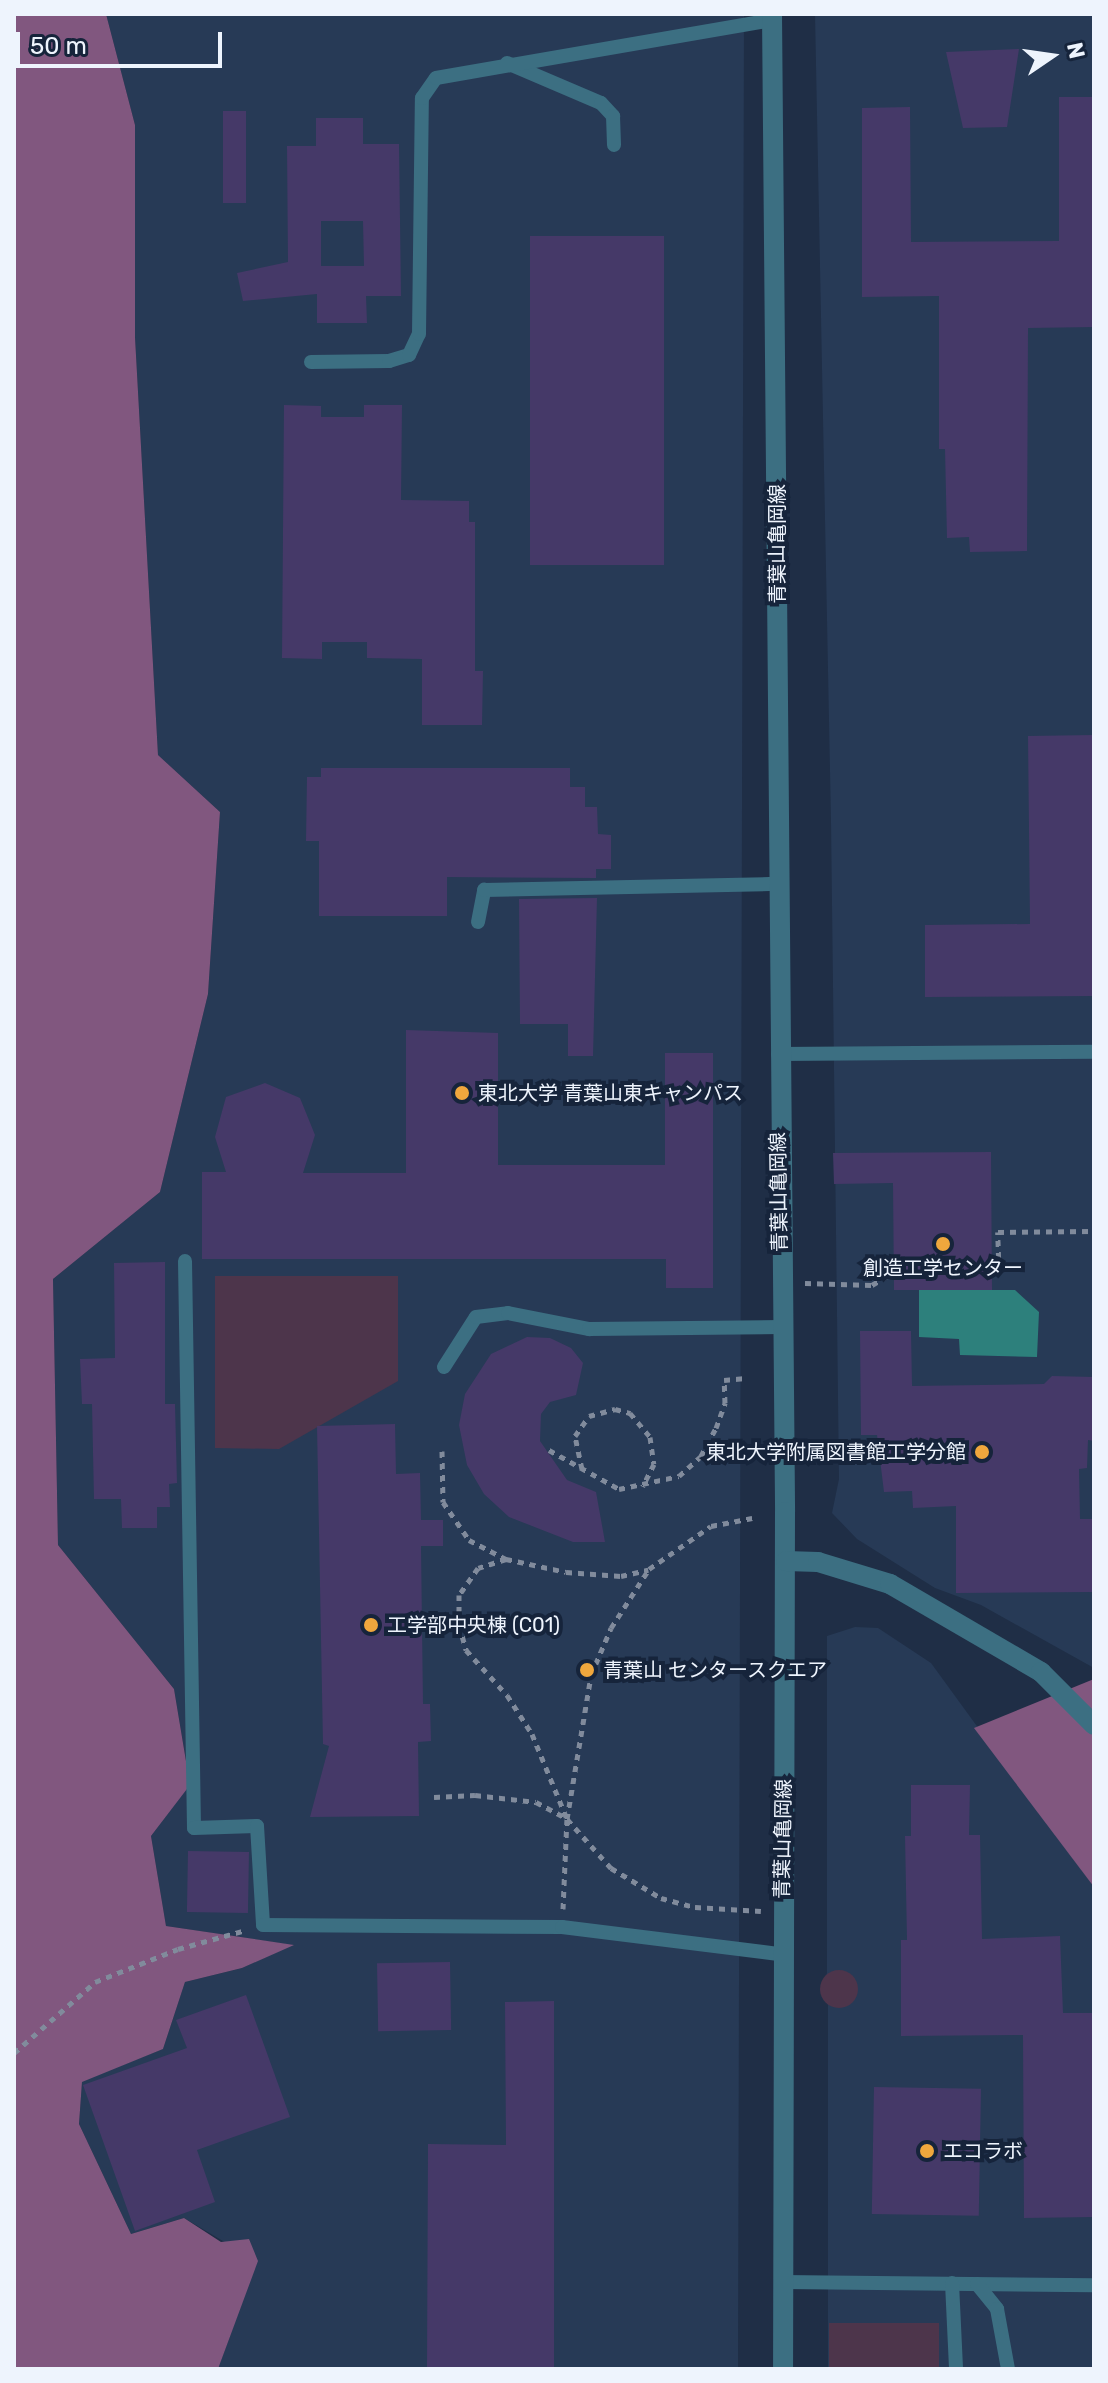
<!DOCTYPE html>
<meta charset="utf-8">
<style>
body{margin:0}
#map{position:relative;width:1108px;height:2383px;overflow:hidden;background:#1f2e46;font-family:Rubik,"Noto Sans JP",sans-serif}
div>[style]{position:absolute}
.built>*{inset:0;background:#273a56}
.green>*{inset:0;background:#4d354b;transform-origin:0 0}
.round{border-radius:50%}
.forest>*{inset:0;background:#81577f}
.water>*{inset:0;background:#2d807c}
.building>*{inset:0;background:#453968;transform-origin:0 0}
.path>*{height:5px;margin-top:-2.5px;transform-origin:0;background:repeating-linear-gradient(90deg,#818b9c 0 6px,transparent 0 12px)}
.service>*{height:14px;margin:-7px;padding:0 7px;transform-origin:7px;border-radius:7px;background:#3c6f82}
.tertiary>*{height:20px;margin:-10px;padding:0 10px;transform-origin:10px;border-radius:10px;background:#3c6f82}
.dots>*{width:22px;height:22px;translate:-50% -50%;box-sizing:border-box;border:4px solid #16243b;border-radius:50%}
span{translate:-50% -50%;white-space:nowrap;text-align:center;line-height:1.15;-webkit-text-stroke:8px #16243b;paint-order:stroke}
.street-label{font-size:20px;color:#eef4fd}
.poi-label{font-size:20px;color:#eef4fd}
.left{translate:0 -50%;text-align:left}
.right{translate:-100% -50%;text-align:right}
.frame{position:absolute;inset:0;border:16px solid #eef4fd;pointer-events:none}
.north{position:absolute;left:1012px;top:16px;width:80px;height:80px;-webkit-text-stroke:6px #16243b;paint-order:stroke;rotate:77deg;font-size:22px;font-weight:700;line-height:32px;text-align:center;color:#eef4fd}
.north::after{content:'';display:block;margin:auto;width:28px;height:36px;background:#eef4fd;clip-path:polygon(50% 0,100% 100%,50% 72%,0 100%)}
.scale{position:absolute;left:16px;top:32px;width:206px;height:36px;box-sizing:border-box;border:4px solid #eef4fd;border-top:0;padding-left:10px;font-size:24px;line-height:28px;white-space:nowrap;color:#eef4fd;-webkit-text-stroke:6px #16243b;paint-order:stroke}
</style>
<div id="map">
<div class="built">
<i style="clip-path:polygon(106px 14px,744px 14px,738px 2369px,218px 2369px,257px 2261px,184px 2218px,131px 2234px,79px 2124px,82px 2081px,163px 2049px,185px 1982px,242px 1968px,292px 1945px,166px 1926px,151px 1836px,190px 1784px,174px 1689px,58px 1545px,53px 1279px,160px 1192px,208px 994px,220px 812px,158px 755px,135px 337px,135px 125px)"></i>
<i style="clip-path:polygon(815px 14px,1094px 14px,1094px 1668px,981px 1605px,935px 1588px,857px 1539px,832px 1513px,839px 1479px,831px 821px)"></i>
<i style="clip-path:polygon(855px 1627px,878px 1628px,931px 1663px,1094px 1887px,1094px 2369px,828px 2369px,828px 2005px,820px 1990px,827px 1973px,827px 1636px)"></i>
</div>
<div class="green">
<i style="clip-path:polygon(215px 1276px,398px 1276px,398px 1381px,279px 1449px,215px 1448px)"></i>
<i class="round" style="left:820px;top:1970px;width:38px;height:38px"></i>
<i style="left:939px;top:2323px;width:46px;height:110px;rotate:90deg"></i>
</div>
<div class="forest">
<i style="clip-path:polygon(14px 14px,106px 14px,135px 125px,135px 337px,158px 755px,220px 812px,208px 994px,160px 1192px,53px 1279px,58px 1545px,174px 1689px,190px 1785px,151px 1836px,166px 1926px,294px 1945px,242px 1968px,185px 1982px,163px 2049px,82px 2082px,79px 2124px,131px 2234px,184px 2218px,221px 2242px,249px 2239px,258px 2261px,218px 2369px,14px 2369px)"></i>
<i style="clip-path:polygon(1094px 1679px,1094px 1887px,974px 1728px)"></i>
</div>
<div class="water">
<i style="clip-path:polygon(919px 1290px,1015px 1290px,1039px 1312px,1037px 1357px,960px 1355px,959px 1339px,919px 1337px)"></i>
</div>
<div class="building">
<i style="clip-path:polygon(1019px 49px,1007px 127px,963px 128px,946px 52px)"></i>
<i style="clip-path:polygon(1059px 97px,1094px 97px,1094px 327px,1028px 328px,1027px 551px,970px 552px,969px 537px,947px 538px,945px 449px,939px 449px,939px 296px,862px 297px,862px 108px,910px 107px,911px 242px,1059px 241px)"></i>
<i style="left:223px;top:111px;width:23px;height:92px"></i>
<i style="clip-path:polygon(evenodd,316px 118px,363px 118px,363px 144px,399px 144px,401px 296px,366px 296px,367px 323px,317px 323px,317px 294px,243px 301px,237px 273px,288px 262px,287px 146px,316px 146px,316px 118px,321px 221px,363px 221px,364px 266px,321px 266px,321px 221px)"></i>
<i style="left:530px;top:236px;width:134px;height:329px"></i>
<i style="clip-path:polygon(284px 405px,321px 406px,321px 417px,364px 417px,364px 405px,402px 405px,401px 500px,469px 501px,469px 522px,475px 522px,475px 671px,483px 671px,482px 725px,422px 725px,422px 659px,367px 658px,367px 642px,322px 642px,322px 659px,282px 658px)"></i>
<i style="clip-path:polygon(1094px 735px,1094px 996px,925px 997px,925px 925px,1030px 924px,1028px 736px)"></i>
<i style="clip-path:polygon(321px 768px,570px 768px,570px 787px,585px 787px,585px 807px,597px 807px,598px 834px,611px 835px,611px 869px,596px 869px,596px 878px,447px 877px,447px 916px,319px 916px,319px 841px,306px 841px,307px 777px,321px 777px)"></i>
<i style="clip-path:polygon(597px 898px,593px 1056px,568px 1056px,568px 1024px,520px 1024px,519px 899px)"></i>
<i style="clip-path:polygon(406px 1030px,498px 1033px,498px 1165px,665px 1165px,665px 1053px,713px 1053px,713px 1288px,666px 1288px,666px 1259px,202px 1259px,202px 1172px,226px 1172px,215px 1137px,226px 1097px,265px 1083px,300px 1098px,315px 1135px,303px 1173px,406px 1173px)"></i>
<i style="clip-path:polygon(991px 1152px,992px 1290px,894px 1290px,893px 1183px,834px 1184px,833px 1153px)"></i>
<i style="clip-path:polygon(165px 1262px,165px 1404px,175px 1404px,177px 1483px,169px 1484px,170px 1507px,157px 1507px,157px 1528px,122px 1528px,121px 1499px,94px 1499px,92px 1404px,82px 1404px,80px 1359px,115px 1358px,114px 1263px)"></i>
<i style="clip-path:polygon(860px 1331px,911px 1331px,912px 1386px,1044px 1384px,1052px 1376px,1094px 1377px,1094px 1441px,1088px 1440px,1087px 1468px,1079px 1469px,1080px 1519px,1094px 1519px,1094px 1592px,956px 1593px,956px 1506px,913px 1508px,912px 1491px,884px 1492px,877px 1435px,861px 1435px)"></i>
<i style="clip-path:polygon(527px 1337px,550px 1338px,571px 1348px,583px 1363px,576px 1395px,550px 1402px,541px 1414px,540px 1441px,567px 1480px,596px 1492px,605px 1542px,573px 1542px,509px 1517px,484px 1494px,467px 1465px,459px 1425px,465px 1394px,491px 1354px)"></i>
<i style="clip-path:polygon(395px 1424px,396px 1474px,420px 1473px,421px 1520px,443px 1520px,443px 1546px,421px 1546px,423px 1704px,430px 1704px,431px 1741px,418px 1742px,419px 1816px,310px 1817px,329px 1746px,323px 1744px,317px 1426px)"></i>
<i style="clip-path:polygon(911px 1785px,970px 1785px,969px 1835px,980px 1835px,982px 1939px,1060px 1936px,1063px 2013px,1093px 2013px,1094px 2217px,1024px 2218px,1023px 2035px,901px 2036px,901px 1940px,907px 1940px,905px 1836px,911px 1836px)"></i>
<i style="left:188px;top:1851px;width:61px;height:61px;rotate:1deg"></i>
<i style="left:450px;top:1962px;width:68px;height:73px;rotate:89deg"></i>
<i style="clip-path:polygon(246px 1995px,290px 2117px,197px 2150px,215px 2202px,135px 2231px,83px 2085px,187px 2048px,176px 2020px)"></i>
<i style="clip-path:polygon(554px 2001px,554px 2369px,427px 2369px,428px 2144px,506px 2145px,505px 2002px)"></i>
<i style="left:874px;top:2087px;width:107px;height:127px;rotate:1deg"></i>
</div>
<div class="path">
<i style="left:992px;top:1270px;width:7px"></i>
<i style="left:999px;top:1270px;width:38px;rotate:-92deg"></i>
<i style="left:998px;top:1232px;width:96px;rotate:-0.6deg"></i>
<i style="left:805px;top:1283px;width:67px;rotate:1.7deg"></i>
<i style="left:872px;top:1285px;width:26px;rotate:-31deg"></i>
<i style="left:549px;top:1450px;width:80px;rotate:29.1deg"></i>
<i style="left:619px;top:1489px;width:61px;rotate:-12.2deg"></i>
<i style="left:679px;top:1476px;width:30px;rotate:-42deg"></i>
<i style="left:701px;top:1456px;width:32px;rotate:-62deg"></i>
<i style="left:716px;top:1428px;width:27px;rotate:-70deg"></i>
<i style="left:725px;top:1403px;width:23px;rotate:-92deg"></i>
<i style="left:724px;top:1380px;width:22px;rotate:-5deg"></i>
<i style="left:442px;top:1451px;width:51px;rotate:88.9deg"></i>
<i style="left:443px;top:1502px;width:46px;rotate:55.6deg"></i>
<i style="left:469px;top:1540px;width:42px;rotate:27.2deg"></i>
<i style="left:506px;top:1559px;width:61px;rotate:12.2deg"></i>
<i style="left:566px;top:1572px;width:55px;rotate:4.2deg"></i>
<i style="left:621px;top:1576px;width:28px;rotate:-13deg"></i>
<i style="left:582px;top:1469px;width:34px;rotate:-102deg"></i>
<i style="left:575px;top:1436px;width:24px;rotate:-55deg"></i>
<i style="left:589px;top:1416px;width:27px;rotate:-15deg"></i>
<i style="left:615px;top:1409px;width:16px;rotate:15deg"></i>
<i style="left:630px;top:1413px;width:31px;rotate:50deg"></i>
<i style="left:650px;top:1437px;width:27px;rotate:82deg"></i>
<i style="left:654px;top:1464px;width:25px;rotate:117deg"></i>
<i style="left:506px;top:1559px;width:29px;rotate:162deg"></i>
<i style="left:478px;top:1568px;width:33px;rotate:125deg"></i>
<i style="left:459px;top:1595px;width:30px;rotate:90deg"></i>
<i style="left:459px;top:1625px;width:26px;rotate:74deg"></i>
<i style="left:466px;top:1650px;width:61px;rotate:47.7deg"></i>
<i style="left:507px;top:1695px;width:46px;rotate:57.3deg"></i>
<i style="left:532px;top:1734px;width:92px;rotate:67.6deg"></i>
<i style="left:567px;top:1819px;width:66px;rotate:48.1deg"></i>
<i style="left:611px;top:1868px;width:58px;rotate:31deg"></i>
<i style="left:661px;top:1898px;width:35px;rotate:15deg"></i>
<i style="left:695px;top:1907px;width:66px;rotate:3.5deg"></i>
<i style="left:434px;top:1797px;width:41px;rotate:-2.8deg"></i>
<i style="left:475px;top:1795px;width:61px;rotate:6.5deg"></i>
<i style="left:536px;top:1802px;width:34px;rotate:28deg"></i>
<i style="left:563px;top:1909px;width:90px;rotate:-87.5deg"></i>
<i style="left:567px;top:1819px;width:146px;rotate:-80.5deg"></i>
<i style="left:591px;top:1675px;width:51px;rotate:-66.9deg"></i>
<i style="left:611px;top:1628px;width:70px;rotate:-57.2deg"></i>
<i style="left:649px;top:1569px;width:75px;rotate:-34.7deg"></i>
<i style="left:711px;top:1526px;width:42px;rotate:-11deg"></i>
<i style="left:14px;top:2053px;width:108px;rotate:-41.2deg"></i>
<i style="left:95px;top:1982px;width:89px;rotate:-21.7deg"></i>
<i style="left:178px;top:1949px;width:71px;rotate:-15.6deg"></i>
</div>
<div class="service">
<i style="left:507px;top:63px;width:102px;rotate:23.1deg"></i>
<i style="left:601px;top:103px;width:18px;rotate:47deg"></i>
<i style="left:613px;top:116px;width:29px;rotate:88deg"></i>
<i style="left:311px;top:362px;width:78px;rotate:-0.7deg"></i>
<i style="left:389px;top:361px;width:21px;rotate:-17deg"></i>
<i style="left:409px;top:355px;width:23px;rotate:-65deg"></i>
<i style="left:419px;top:334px;width:236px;rotate:-89.3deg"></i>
<i style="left:422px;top:98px;width:24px;rotate:-55deg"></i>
<i style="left:436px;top:78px;width:341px;rotate:-9.8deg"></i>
<i style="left:478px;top:922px;width:33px;rotate:-79deg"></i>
<i style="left:484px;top:890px;width:293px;rotate:-1.2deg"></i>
<i style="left:778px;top:1054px;width:316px;rotate:-0.4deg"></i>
<i style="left:185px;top:1261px;width:567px;rotate:89.09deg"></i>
<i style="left:194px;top:1828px;width:63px;rotate:-1.8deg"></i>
<i style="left:257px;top:1826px;width:99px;rotate:86.5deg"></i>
<i style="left:263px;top:1925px;width:299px;rotate:0.4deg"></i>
<i style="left:562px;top:1927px;width:220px;rotate:7.1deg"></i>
<i style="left:444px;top:1367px;width:59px;rotate:-57.4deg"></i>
<i style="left:476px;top:1317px;width:32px;rotate:-7deg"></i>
<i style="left:508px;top:1313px;width:83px;rotate:11.2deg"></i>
<i style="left:589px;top:1329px;width:192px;rotate:-0.6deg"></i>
<i style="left:782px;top:2282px;width:312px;rotate:0.6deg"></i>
<i style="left:952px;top:2283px;width:86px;rotate:87.3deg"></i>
<i style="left:977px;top:2284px;width:32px;rotate:51deg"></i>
<i style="left:997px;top:2309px;width:61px;rotate:79.6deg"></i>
</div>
<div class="tertiary">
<i style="left:772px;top:14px;width:1498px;rotate:89.5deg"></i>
<i style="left:785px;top:1512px;width:857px;rotate:90.13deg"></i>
<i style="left:786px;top:1561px;width:32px;rotate:2deg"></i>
<i style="left:818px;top:1562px;width:75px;rotate:17deg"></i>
<i style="left:890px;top:1584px;width:175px;rotate:30.2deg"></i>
<i style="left:1041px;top:1672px;width:75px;rotate:45deg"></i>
</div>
<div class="dots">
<i style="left:462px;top:1093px;background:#efa73d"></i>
<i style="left:943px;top:1244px;background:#efa73d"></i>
<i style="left:982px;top:1452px;background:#efa73d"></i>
<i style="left:371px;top:1625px;background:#efa73d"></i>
<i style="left:587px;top:1670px;background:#efa73d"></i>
<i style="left:927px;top:2151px;background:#efa73d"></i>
</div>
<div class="street-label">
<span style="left:777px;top:544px;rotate:-90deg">青葉山亀岡線</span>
<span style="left:779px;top:1192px;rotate:-91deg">青葉山亀岡線</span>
<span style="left:783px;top:1839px;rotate:-89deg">青葉山亀岡線</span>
</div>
<div class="poi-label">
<span class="left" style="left:478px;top:1093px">東北大学 青葉山東キャンパス</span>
<span style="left:943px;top:1268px">創造工学センター</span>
<span class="right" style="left:966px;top:1452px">東北大学附属図書館工学分館</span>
<span class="left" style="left:387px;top:1625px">工学部中央棟 (C01)</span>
<span class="left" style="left:603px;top:1670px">青葉山 センタースクエア</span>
<span class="left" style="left:943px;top:2151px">エコラボ</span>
</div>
<div class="frame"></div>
<div class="north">N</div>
<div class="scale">50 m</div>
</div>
